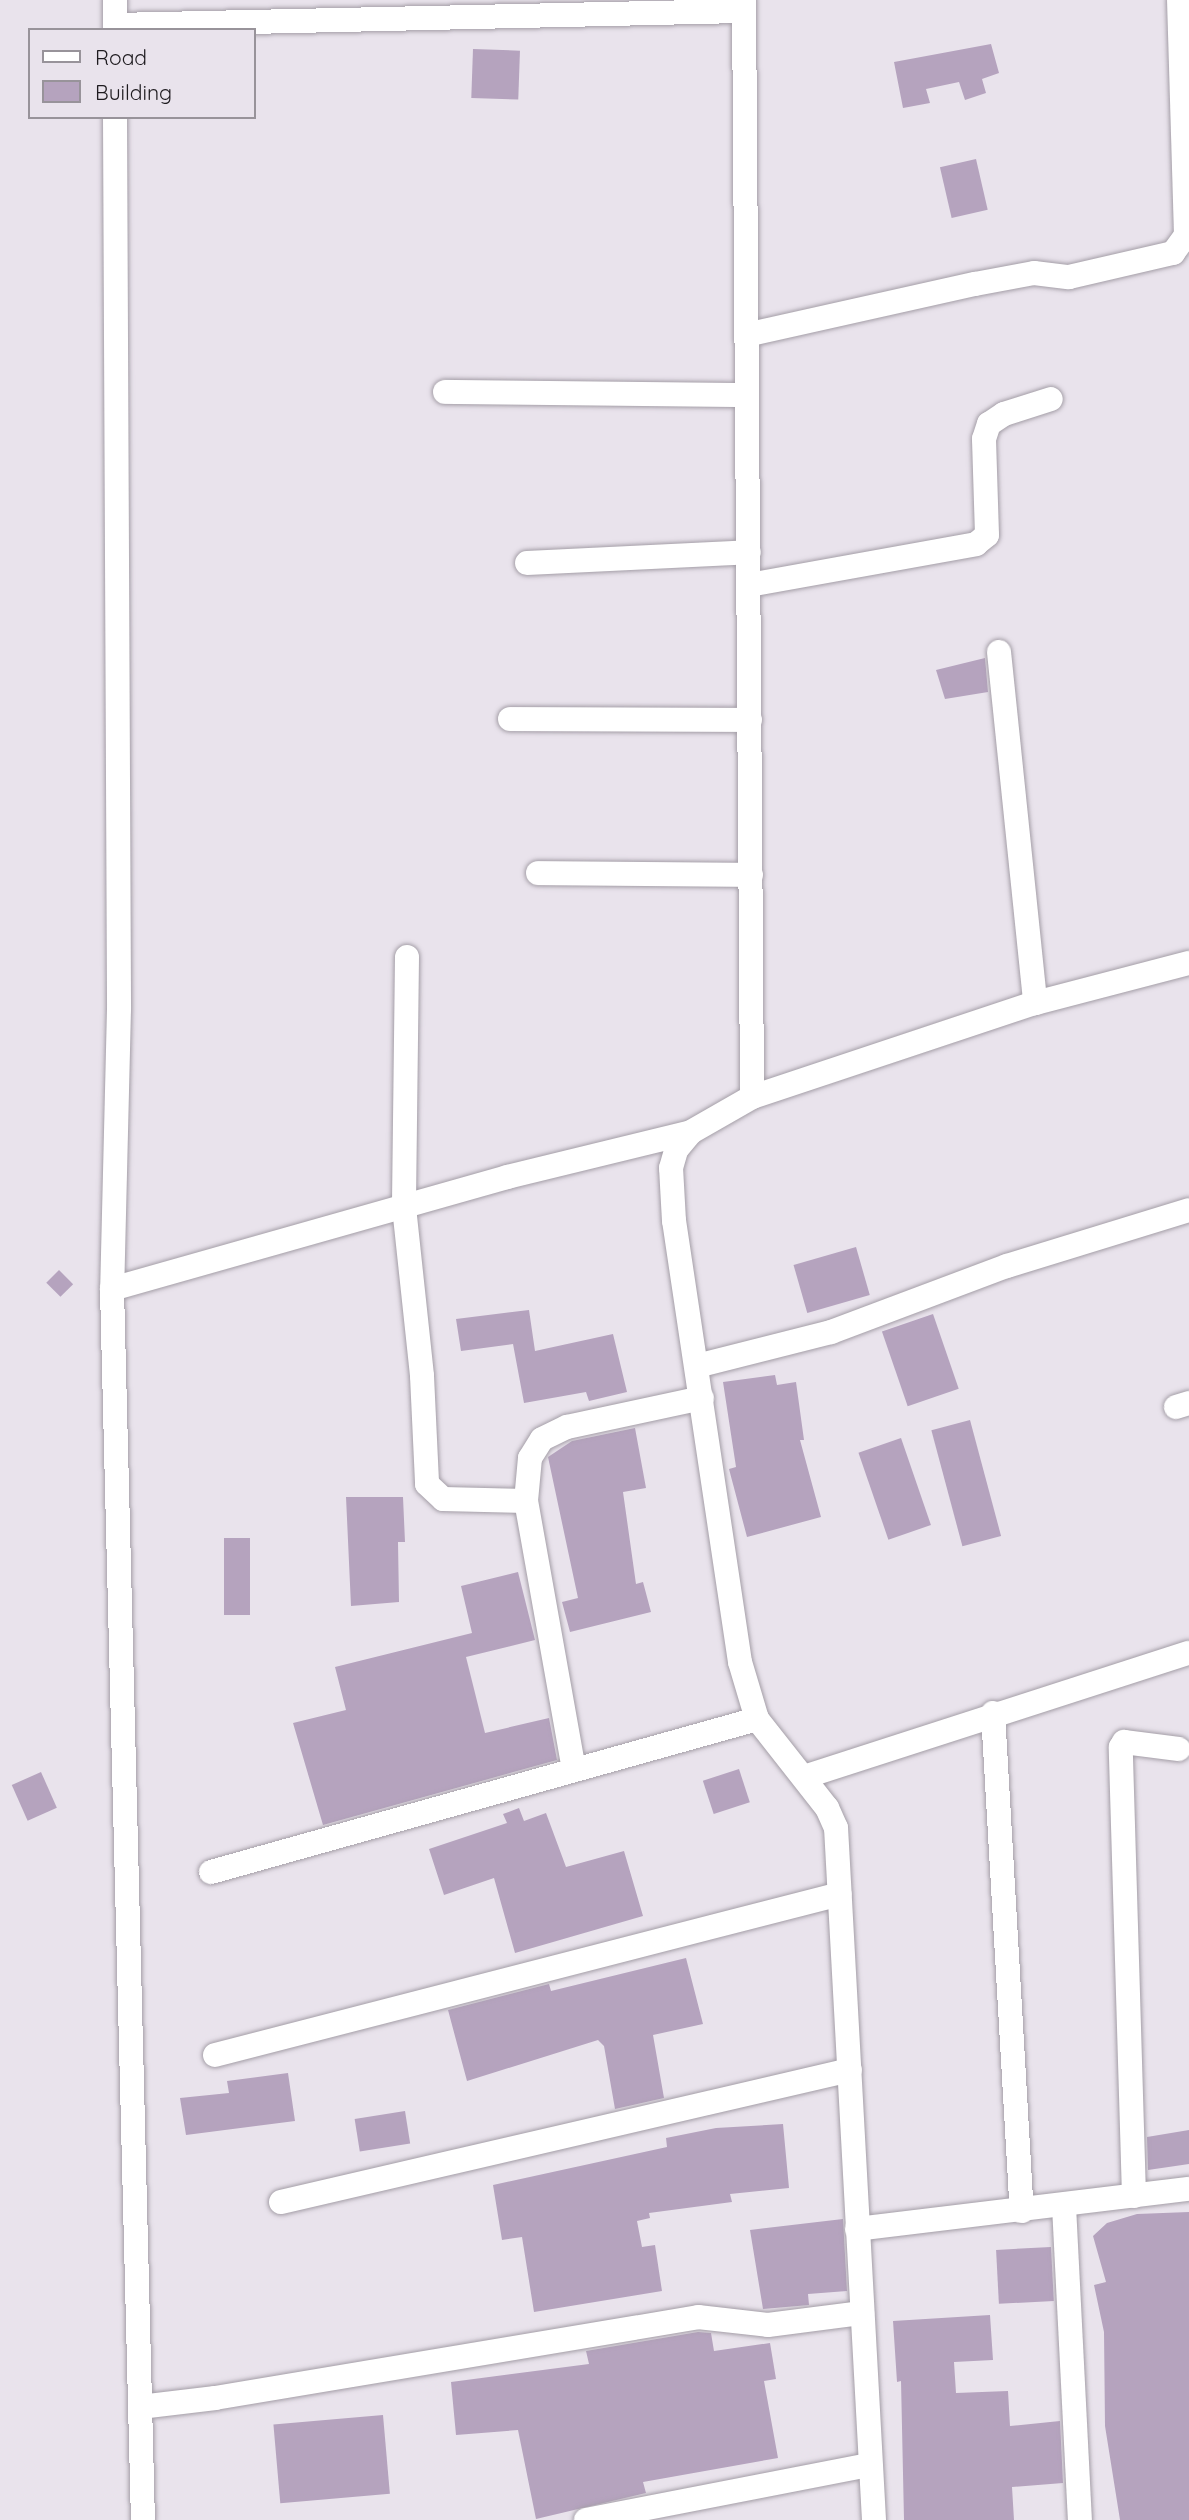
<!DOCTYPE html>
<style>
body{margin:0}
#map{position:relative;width:1189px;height:2520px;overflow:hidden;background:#e9e3ec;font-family:Quicksand,sans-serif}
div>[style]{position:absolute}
.building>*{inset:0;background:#b5a3be;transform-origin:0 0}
.roads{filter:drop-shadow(0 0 2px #a49ea7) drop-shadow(0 0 2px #a49ea7)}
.minor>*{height:24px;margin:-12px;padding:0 12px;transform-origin:12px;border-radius:12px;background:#fff}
span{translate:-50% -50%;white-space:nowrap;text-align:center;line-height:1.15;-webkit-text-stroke:5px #e9e3ec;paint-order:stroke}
.legend{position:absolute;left:28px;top:28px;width:228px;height:91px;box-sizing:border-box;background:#e9e3ec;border:2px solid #98939a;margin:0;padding:9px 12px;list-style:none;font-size:21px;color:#1e1b1f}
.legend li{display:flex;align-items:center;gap:14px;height:35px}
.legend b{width:35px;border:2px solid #98939a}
</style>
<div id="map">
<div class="building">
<i style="clip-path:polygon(991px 44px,999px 73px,982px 79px,986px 93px,965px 100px,959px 82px,926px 89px,930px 103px,903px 108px,894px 62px)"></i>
<i style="left:473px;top:49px;width:47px;height:49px;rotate:2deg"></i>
<i style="left:976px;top:159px;width:52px;height:37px;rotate:77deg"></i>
<i style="clip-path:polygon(985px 658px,988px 692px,945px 699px,936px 670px)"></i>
<i style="left:856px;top:1247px;width:50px;height:65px;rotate:74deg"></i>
<i style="left:59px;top:1270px;width:20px;height:18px;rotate:45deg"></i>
<i style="clip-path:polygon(529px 1310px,535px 1351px,613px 1334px,627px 1392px,589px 1401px,586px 1392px,524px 1403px,513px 1344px,461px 1351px,456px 1319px)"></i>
<i style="left:933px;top:1314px;width:79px;height:54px;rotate:71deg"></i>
<i style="clip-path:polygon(775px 1375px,777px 1385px,796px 1382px,804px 1440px,800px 1440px,821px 1517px,747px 1537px,729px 1469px,736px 1467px,723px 1382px)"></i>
<i style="left:970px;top:1420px;width:120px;height:40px;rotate:75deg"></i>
<i style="clip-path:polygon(635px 1428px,646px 1488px,623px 1492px,636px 1584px,643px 1582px,651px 1612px,570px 1632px,562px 1602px,578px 1598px,548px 1457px,572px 1441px)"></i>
<i style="left:901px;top:1438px;width:92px;height:45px;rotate:71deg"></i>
<i style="clip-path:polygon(346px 1497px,403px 1497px,405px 1542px,398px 1542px,399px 1602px,351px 1606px)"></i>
<i style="left:224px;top:1538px;width:26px;height:77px"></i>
<i style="clip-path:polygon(518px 1572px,535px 1640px,466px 1657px,485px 1733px,549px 1718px,557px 1760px,323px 1825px,293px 1723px,346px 1710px,335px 1667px,472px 1633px,461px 1586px)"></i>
<i style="left:739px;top:1769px;width:35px;height:38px;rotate:72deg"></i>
<i style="left:41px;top:1772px;width:39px;height:32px;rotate:66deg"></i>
<i style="clip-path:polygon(519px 1808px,524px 1821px,546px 1813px,566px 1867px,624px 1851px,643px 1916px,515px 1953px,494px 1878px,444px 1895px,429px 1849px,507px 1823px,503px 1814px)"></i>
<i style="clip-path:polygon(686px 1958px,703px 2024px,653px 2035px,664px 2098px,615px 2109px,604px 2046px,598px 2040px,467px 2081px,448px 2010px,549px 1984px,551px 1991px)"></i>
<i style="clip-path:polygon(288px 2073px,295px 2121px,186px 2135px,180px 2098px,229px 2093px,227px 2081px)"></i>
<i style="left:405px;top:2111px;width:33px;height:51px;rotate:81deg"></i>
<i style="clip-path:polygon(783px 2124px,789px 2188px,730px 2194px,732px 2202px,649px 2213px,650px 2218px,637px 2221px,642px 2247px,655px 2245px,662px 2291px,534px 2312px,522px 2237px,502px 2240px,493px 2185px,667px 2147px,666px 2138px,716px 2128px)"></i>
<i style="clip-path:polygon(1189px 2130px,1189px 2164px,1148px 2170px,1147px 2137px)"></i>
<i style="clip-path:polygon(1189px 2212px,1189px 2520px,1120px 2520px,1105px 2426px,1104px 2332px,1094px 2285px,1106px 2282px,1093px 2236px,1107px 2223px,1137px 2214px)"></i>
<i style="clip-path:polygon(843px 2219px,847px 2291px,808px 2294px,809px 2305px,763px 2309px,750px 2230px)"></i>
<i style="left:1051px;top:2247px;width:54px;height:55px;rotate:87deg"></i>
<i style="clip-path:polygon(990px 2315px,993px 2360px,954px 2362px,956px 2393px,1008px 2391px,1010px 2426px,1060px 2421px,1063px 2483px,1012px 2487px,1014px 2520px,904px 2520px,901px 2381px,897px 2382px,893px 2321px)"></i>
<i style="clip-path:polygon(698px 2332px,711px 2333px,714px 2351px,770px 2343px,776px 2379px,764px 2381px,778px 2458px,643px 2482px,646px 2493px,536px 2519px,518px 2430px,456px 2435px,451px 2382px,589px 2364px,586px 2351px)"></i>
<i style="left:383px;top:2415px;width:79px;height:110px;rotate:85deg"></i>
</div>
<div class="roads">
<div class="minor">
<i style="left:115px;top:0;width:30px;rotate:90deg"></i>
<i style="left:744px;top:0;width:1097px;rotate:89.58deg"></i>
<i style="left:115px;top:25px;width:629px;rotate:-1.28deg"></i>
<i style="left:115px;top:117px;width:892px;rotate:89.74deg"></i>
<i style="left:119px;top:1009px;width:280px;rotate:91.4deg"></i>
<i style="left:112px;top:1289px;width:1231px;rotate:88.56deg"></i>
<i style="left:746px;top:335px;width:235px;rotate:-12.6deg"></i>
<i style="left:975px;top:284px;width:60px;rotate:-10.6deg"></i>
<i style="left:1034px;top:273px;width:35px;rotate:7deg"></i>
<i style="left:1069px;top:277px;width:107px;rotate:-13deg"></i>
<i style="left:1173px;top:253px;width:22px;rotate:-54deg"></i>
<i style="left:1186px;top:235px;width:235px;rotate:-91.7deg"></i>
<i style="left:445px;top:392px;width:302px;rotate:0.6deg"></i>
<i style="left:527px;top:563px;width:222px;rotate:-2.8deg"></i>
<i style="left:749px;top:585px;width:231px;rotate:-10.2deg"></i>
<i style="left:976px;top:544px;width:14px;rotate:-39deg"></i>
<i style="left:987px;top:535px;width:96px;rotate:-91.8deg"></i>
<i style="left:984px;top:439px;width:16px;rotate:-72deg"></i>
<i style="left:989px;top:424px;width:18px;rotate:-34deg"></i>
<i style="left:1004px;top:414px;width:49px;rotate:-17.7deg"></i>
<i style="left:999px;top:652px;width:353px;rotate:84.1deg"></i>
<i style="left:510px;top:719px;width:240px;rotate:0.2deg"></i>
<i style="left:538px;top:873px;width:213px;rotate:0.5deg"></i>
<i style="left:407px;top:957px;width:250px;rotate:90.7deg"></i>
<i style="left:404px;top:1207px;width:170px;rotate:83.9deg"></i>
<i style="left:422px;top:1376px;width:108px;rotate:87.3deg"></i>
<i style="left:427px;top:1484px;width:22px;rotate:43deg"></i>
<i style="left:443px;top:1499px;width:83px;rotate:1.4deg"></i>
<i style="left:112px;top:1289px;width:411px;rotate:-15.8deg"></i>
<i style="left:507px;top:1177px;width:189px;rotate:-13.7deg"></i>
<i style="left:697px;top:1366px;width:138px;rotate:-14.2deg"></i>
<i style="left:831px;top:1332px;width:188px;rotate:-20.6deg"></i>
<i style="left:1007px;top:1266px;width:190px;rotate:-17.1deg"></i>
<i style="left:1176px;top:1407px;width:14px;rotate:-17deg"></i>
<i style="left:993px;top:1713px;width:499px;rotate:86.7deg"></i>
<i style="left:574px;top:1770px;width:273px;rotate:-100.1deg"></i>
<i style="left:526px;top:1501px;width:43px;rotate:-84.7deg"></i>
<i style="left:530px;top:1458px;width:22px;rotate:-58deg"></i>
<i style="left:542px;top:1439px;width:28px;rotate:-26deg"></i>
<i style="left:567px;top:1427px;width:138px;rotate:-12.1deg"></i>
<i style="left:804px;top:1777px;width:404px;rotate:-17.9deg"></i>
<i style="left:211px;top:1872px;width:567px;rotate:-15.65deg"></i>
<i style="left:215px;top:2055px;width:645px;rotate:-14.45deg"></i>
<i style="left:1134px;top:2196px;width:449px;rotate:-91.7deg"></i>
<i style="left:1121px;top:1747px;width:6px;rotate:-59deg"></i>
<i style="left:1124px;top:1742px;width:55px;rotate:7.3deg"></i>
<i style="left:281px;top:2202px;width:584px;rotate:-13.06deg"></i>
<i style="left:1064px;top:2206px;width:314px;rotate:87.1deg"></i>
<i style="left:857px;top:2229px;width:334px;rotate:-6.9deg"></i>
<i style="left:140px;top:2407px;width:76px;rotate:-6.8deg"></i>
<i style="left:215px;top:2398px;width:490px;rotate:-9.5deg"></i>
<i style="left:698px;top:2317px;width:70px;rotate:6.5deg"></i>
<i style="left:768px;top:2325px;width:95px;rotate:-7.3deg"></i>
<i style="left:586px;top:2520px;width:289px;rotate:-11deg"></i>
<i style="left:874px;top:2520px;width:693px;rotate:-93.14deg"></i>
<i style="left:836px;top:1828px;width:22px;rotate:-114deg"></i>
<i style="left:827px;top:1808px;width:113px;rotate:-128.2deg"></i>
<i style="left:757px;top:1719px;width:59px;rotate:-106.6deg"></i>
<i style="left:740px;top:1662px;width:446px;rotate:-98.5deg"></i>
<i style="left:674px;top:1221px;width:53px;rotate:-93.2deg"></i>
<i style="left:671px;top:1168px;width:19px;rotate:-74deg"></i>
<i style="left:676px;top:1150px;width:23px;rotate:-50deg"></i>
<i style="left:691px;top:1132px;width:70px;rotate:-29.8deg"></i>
<i style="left:752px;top:1097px;width:298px;rotate:-18.4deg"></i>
<i style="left:1035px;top:1003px;width:159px;rotate:-14.6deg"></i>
</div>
</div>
<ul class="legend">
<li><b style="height:9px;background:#fff"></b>Road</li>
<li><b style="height:19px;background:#b5a3be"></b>Building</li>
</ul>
</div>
